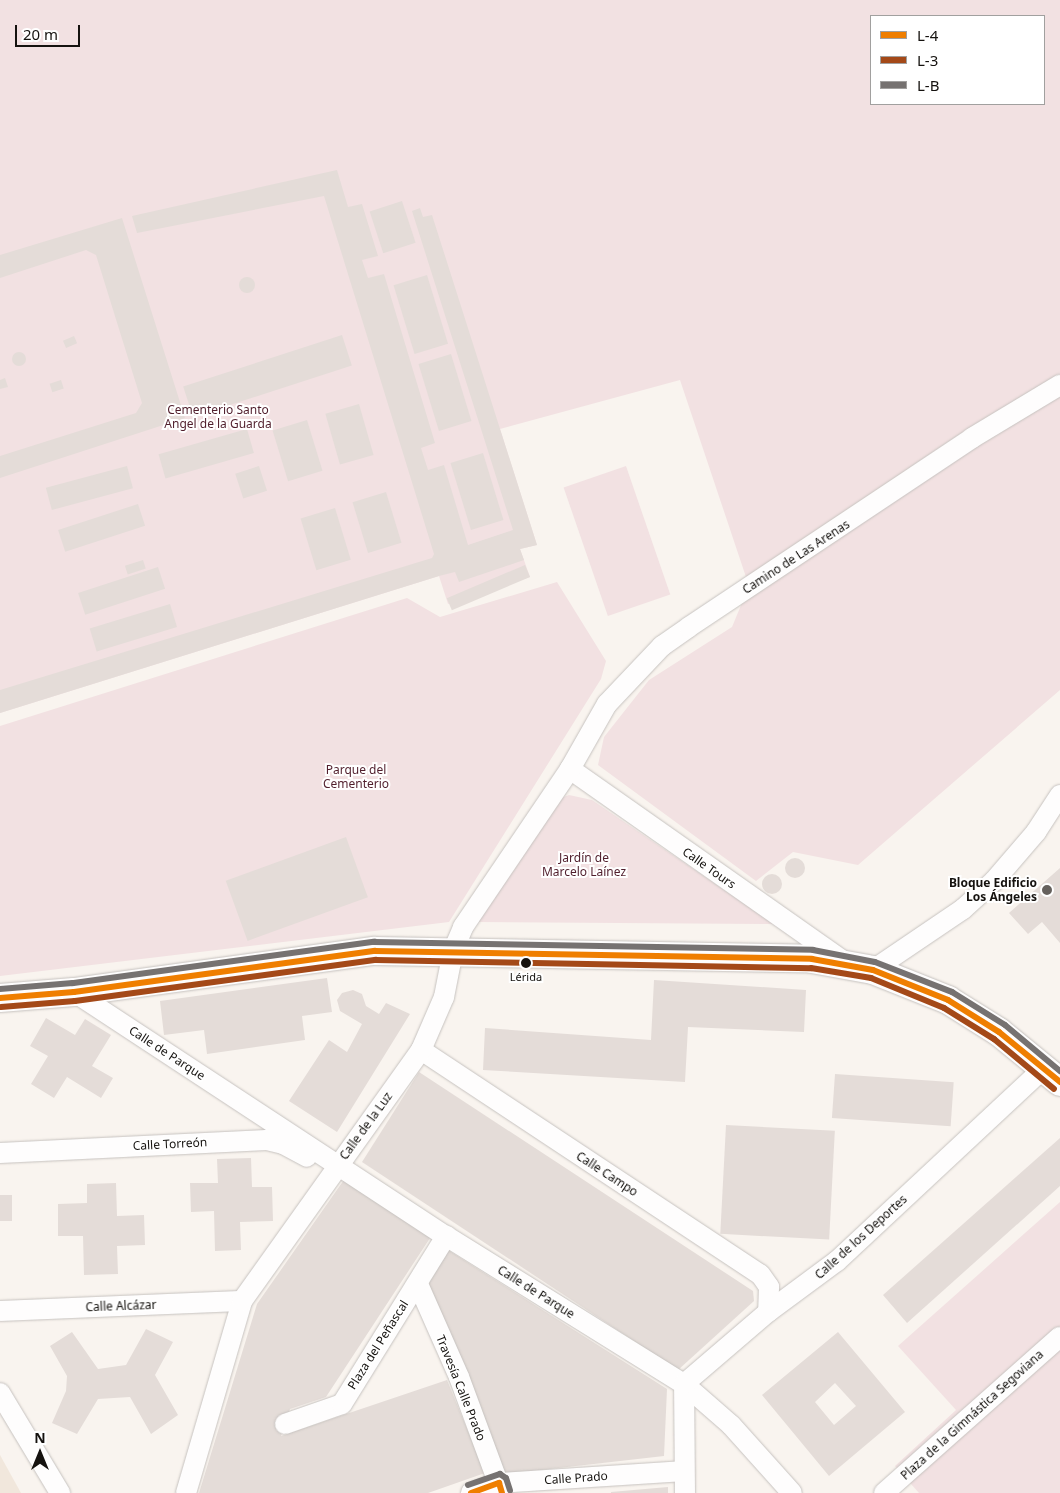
<!DOCTYPE html>
<meta charset="utf-8">
<style>
body{margin:0}
#map{position:relative;width:1060px;height:1493px;overflow:hidden;background:#f9f4ef;font-family:"Noto Sans",sans-serif}
div>[style]{position:absolute}
.built>*{inset:0;background:#f1e7dc}
.green>*{inset:0;background:#f2e1e2;transform-origin:0 0}
.building>*{inset:0;background:#e4dcd8;transform-origin:0 0}
.round{border-radius:50%}
.roads{filter:drop-shadow(0 0 1px #c6c2bf) drop-shadow(0 0 1px #c6c2bf)}
.street>*{height:20px;margin:-10px;padding:0 10px;transform-origin:10px;border-radius:10px;background:#fefdfd}
.secondary>*{height:28px;margin:-14px;padding:0 14px;transform-origin:14px;border-radius:14px;background:#fefdfd}
.bus-1>*{height:6px;margin:-3px;padding:0 3px;transform-origin:3px;border-radius:3px;background:#ef7e00}
.bus-2>*{height:6px;margin:-3px;padding:0 3px;transform-origin:3px;border-radius:3px;background:#a44918}
.bus-3>*{height:6px;margin:-3px;padding:0 3px;transform-origin:3px;border-radius:3px;background:#767271}
.dots>*{width:14px;height:14px;translate:-50% -50%;box-sizing:border-box;border:2px solid #fff;border-radius:50%}
span{translate:-50% -50%;white-space:nowrap;text-align:center;line-height:1.15;-webkit-text-stroke:4px #fff;paint-order:stroke}
.bus-label{font-size:11px;color:#15120f}
.park-label{font-size:12px;color:#501e2c}
.street-label{font-size:12px;color:#15120f}
.poi-label{font-size:12px;color:#15120f;font-weight:700}
.right{translate:-100% -50%;text-align:right}
.legend{position:absolute;left:870px;top:15px;width:175px;height:90px;box-sizing:border-box;background:#fff;border:1px solid #a1a09f;margin:0;padding:6px 9px;list-style:none;font-size:15px;color:#15120f}
.legend li{display:flex;align-items:center;gap:10px;height:25px}
.legend b{width:25px;border:1px solid #a1a09f}
.north{position:absolute;left:15px;top:1428px;width:50px;height:50px;-webkit-text-stroke:4px #fff;paint-order:stroke;rotate:0deg;font-size:14px;font-weight:700;line-height:20px;text-align:center;color:#15120f}
.north::after{content:'';display:block;margin:auto;width:18px;height:22px;background:#15120f;clip-path:polygon(50% 0,100% 100%,50% 72%,0 100%)}
.scale{position:absolute;left:15px;top:25px;width:65px;height:22px;box-sizing:border-box;border:2px solid #15120f;border-top:0;padding-left:6px;font-size:15px;line-height:18px;white-space:nowrap;color:#15120f;-webkit-text-stroke:4px #fff;paint-order:stroke}
</style>
<div id="map">
<div class="built">
<i style="clip-path:polygon(0 1455px,21px 1493px,0 1493px)"></i>
</div>
<div class="green">
<i style="clip-path:polygon(evenodd,0 0,1060px 0,1060px 690px,858px 865px,793px 852px,756px 881px,598px 765px,604px 737px,649px 680px,732px 627px,749px 586px,680px 380px,500px 429px,537px 545px,520px 549px,530px 577px,448px 604px,439px 576px,0 713px,0 0,871px 16px,1044px 16px,1044px 104px,871px 104px,871px 16px)"></i>
<i style="left:626px;top:466px;width:136px;height:66px;rotate:71deg"></i>
<i style="clip-path:polygon(557px 582px,606px 661px,601px 679px,449px 922px,0 976px,0 726px,407px 598px,440px 617px)"></i>
<i style="clip-path:polygon(569px 795px,592px 800px,774px 924px,478px 922px,556px 800px)"></i>
<i style="clip-path:polygon(1060px 1202px,1060px 1493px,919px 1493px,895px 1466px,956px 1410px,898px 1346px)"></i>
</div>
<div class="building">
<i style="clip-path:polygon(337px 170px,348px 207px,362px 204px,378px 256px,362px 260px,368px 278px,384px 274px,435px 443px,421px 448px,428px 470px,444px 465px,468px 545px,513px 530px,412px 211px,420px 208px,423px 217px,432px 215px,537px 545px,520px 549px,524px 560px,459px 582px,455px 572px,439px 576px,0 713px,0 690px,432px 558px,434px 554px,324px 196px,137px 233px,132px 216px)"></i>
<i style="left:402px;top:201px;width:44px;height:34px;rotate:72deg"></i>
<i style="clip-path:polygon(122px 218px,185px 418px,0 478px,0 456px,136px 413px,142px 403px,96px 255px,86px 250px,0 278px,0 255px)"></i>
<i style="left:427px;top:275px;width:72px;height:35px;rotate:73deg"></i>
<i class="round" style="left:239px;top:277px;width:16px;height:16px"></i>
<i style="left:342px;top:335px;width:32px;height:167px;rotate:72deg"></i>
<i style="left:74px;top:336px;width:8px;height:12px;rotate:67deg"></i>
<i class="round" style="left:12px;top:352px;width:14px;height:14px"></i>
<i style="left:451px;top:354px;width:70px;height:34px;rotate:73deg"></i>
<i style="clip-path:polygon(5px 378px,8px 387px,0 389px,0 380px)"></i>
<i style="left:61px;top:380px;width:9px;height:12px;rotate:72deg"></i>
<i style="left:359px;top:404px;width:53px;height:35px;rotate:74deg"></i>
<i style="left:307px;top:420px;width:53px;height:36px;rotate:73deg"></i>
<i style="left:247px;top:429px;width:25px;height:92px;rotate:74deg"></i>
<i style="left:483px;top:453px;width:70px;height:34px;rotate:73deg"></i>
<i style="left:127px;top:466px;width:23px;height:84px;rotate:75deg"></i>
<i style="left:259px;top:466px;width:26px;height:25px;rotate:72deg"></i>
<i style="left:386px;top:492px;width:53px;height:35px;rotate:73deg"></i>
<i style="left:138px;top:504px;width:23px;height:84px;rotate:72deg"></i>
<i style="left:335px;top:508px;width:54px;height:36px;rotate:73deg"></i>
<i style="left:143px;top:560px;width:9px;height:19px;rotate:72deg"></i>
<i style="left:525px;top:565px;width:13px;height:85px;rotate:67deg"></i>
<i style="left:158px;top:567px;width:23px;height:84px;rotate:72deg"></i>
<i style="left:170px;top:604px;width:24px;height:84px;rotate:73deg"></i>
<i style="left:346px;top:837px;width:64px;height:128px;rotate:70deg"></i>
<i class="round" style="left:785px;top:858px;width:20px;height:20px"></i>
<i style="clip-path:polygon(1060px 868px,1060px 943px,1042px 922px,1028px 934px,1009px 913px)"></i>
<i class="round" style="left:762px;top:874px;width:20px;height:20px"></i>
<i style="clip-path:polygon(327px 978px,332px 1012px,302px 1016px,305px 1040px,207px 1054px,204px 1030px,164px 1035px,160px 1001px)"></i>
<i style="clip-path:polygon(654px 980px,806px 990px,804px 1032px,688px 1027px,685px 1082px,483px 1070px,485px 1028px,651px 1040px)"></i>
<i style="clip-path:polygon(353px 990px,362px 994px,366px 1006px,379px 1014px,386px 1003px,410px 1014px,337px 1132px,289px 1101px,329px 1040px,347px 1052px,362px 1024px,340px 1011px,337px 1000px,342px 993px)"></i>
<i style="clip-path:polygon(46px 1018px,75px 1035px,85px 1019px,111px 1035px,92px 1066px,113px 1078px,101px 1098px,67px 1077px,54px 1098px,31px 1084px,48px 1056px,30px 1046px)"></i>
<i style="clip-path:polygon(419px 1072px,753px 1291px,754px 1301px,678px 1370px,362px 1162px)"></i>
<i style="left:835px;top:1074px;width:119px;height:44px;rotate:4deg"></i>
<i style="left:726px;top:1125px;width:109px;height:109px;rotate:3deg"></i>
<i style="clip-path:polygon(1060px 1138px,1060px 1186px,907px 1323px,883px 1295px)"></i>
<i style="clip-path:polygon(251px 1158px,252px 1187px,272px 1187px,273px 1221px,240px 1222px,241px 1250px,215px 1251px,214px 1211px,191px 1212px,190px 1183px,218px 1183px,217px 1159px)"></i>
<i style="clip-path:polygon(346px 1177px,432px 1235px,326px 1397px,290px 1409px,281px 1436px,447px 1380px,485px 1473px,428px 1493px,199px 1493px,257px 1304px)"></i>
<i style="clip-path:polygon(116px 1183px,117px 1216px,144px 1215px,145px 1245px,117px 1246px,118px 1274px,84px 1275px,83px 1236px,58px 1236px,58px 1204px,87px 1203px,87px 1184px)"></i>
<i style="left:0;top:1195px;width:12px;height:26px"></i>
<i style="clip-path:polygon(448px 1250px,667px 1389px,664px 1456px,505px 1474px,427px 1286px)"></i>
<i style="clip-path:polygon(146px 1329px,173px 1342px,155px 1375px,178px 1415px,151px 1434px,130px 1397px,98px 1399px,77px 1434px,52px 1423px,66px 1391px,67px 1376px,50px 1346px,72px 1332px,98px 1369px,126px 1365px)"></i>
<i style="clip-path:polygon(evenodd,838px 1332px,905px 1412px,829px 1476px,762px 1395px,838px 1332px,835px 1383px,856px 1406px,834px 1425px,815px 1402px,835px 1383px)"></i>
<i style="clip-path:polygon(668px 1487px,668px 1493px,611px 1493px,611px 1492px)"></i>
</div>
<div class="roads">
<div class="street">
<i style="left:570px;top:769px;width:336px;rotate:35.1deg"></i>
<i style="left:873px;top:970px;width:109px;rotate:-34.1deg"></i>
<i style="left:963px;top:909px;width:42px;rotate:-42.1deg"></i>
<i style="left:994px;top:881px;width:65px;rotate:-49.4deg"></i>
<i style="left:1036px;top:832px;width:44px;rotate:-57deg"></i>
<i style="left:74px;top:992px;width:445px;rotate:33.3deg"></i>
<i style="left:446px;top:1236px;width:280px;rotate:31.9deg"></i>
<i style="left:684px;top:1384px;width:62px;rotate:41.1deg"></i>
<i style="left:731px;top:1425px;width:91px;rotate:48.1deg"></i>
<i style="left:421px;top:1050px;width:406px;rotate:33.5deg"></i>
<i style="left:760px;top:1274px;width:16px;rotate:55deg"></i>
<i style="left:769px;top:1287px;width:25px;rotate:92deg"></i>
<i style="left:0;top:1153px;width:267px;rotate:-2.8deg"></i>
<i style="left:267px;top:1140px;width:16px;rotate:14deg"></i>
<i style="left:283px;top:1144px;width:27px;rotate:28deg"></i>
<i style="left:418px;top:1284px;width:102px;rotate:66.2deg"></i>
<i style="left:459px;top:1377px;width:124px;rotate:69.7deg"></i>
<i style="left:0;top:1311px;width:242px;rotate:-2.4deg"></i>
<i style="left:0;top:1393px;width:117px;rotate:59deg"></i>
<i style="left:285px;top:1424px;width:60px;rotate:-19.3deg"></i>
<i style="left:342px;top:1404px;width:198px;rotate:-58.2deg"></i>
<i style="left:186px;top:1493px;width:200px;rotate:-73.7deg"></i>
<i style="left:242px;top:1301px;width:308px;rotate:-54.5deg"></i>
<i style="left:421px;top:1050px;width:58px;rotate:-66.5deg"></i>
<i style="left:444px;top:997px;width:47px;rotate:-78.9deg"></i>
<i style="left:453px;top:951px;width:26px;rotate:-67deg"></i>
<i style="left:463px;top:927px;width:191px;rotate:-55.9deg"></i>
<i style="left:570px;top:769px;width:75px;rotate:-60.4deg"></i>
<i style="left:607px;top:704px;width:80px;rotate:-46.5deg"></i>
<i style="left:662px;top:646px;width:33px;rotate:-35deg"></i>
<i style="left:689px;top:627px;width:340px;rotate:-33.7deg"></i>
<i style="left:972px;top:438px;width:103px;rotate:-31.1deg"></i>
<i style="left:471px;top:1493px;width:30px;rotate:-20deg"></i>
<i style="left:499px;top:1483px;width:184px;rotate:-3.7deg"></i>
<i style="left:685px;top:1493px;width:109px;rotate:-90.5deg"></i>
<i style="left:684px;top:1384px;width:111px;rotate:-40.6deg"></i>
<i style="left:768px;top:1312px;width:86px;rotate:-36.5deg"></i>
<i style="left:837px;top:1261px;width:284px;rotate:-43deg"></i>
<i style="left:884px;top:1493px;width:235px;rotate:-41.6deg"></i>
</div>
<div class="secondary">
<i style="left:0;top:998px;width:74px;rotate:-4.6deg"></i>
<i style="left:74px;top:992px;width:304px;rotate:-7.8deg"></i>
<i style="left:375px;top:951px;width:437px;rotate:1deg"></i>
<i style="left:812px;top:959px;width:62px;rotate:10.2deg"></i>
<i style="left:873px;top:970px;width:81px;rotate:21.8deg"></i>
<i style="left:948px;top:1000px;width:60px;rotate:32.1deg"></i>
<i style="left:999px;top:1032px;width:79px;rotate:39.3deg"></i>
</div>
</div>
<div class="bus-1">
<i style="left:0;top:998px;width:74px;rotate:-4.6deg"></i>
<i style="left:74px;top:992px;width:304px;rotate:-7.8deg"></i>
<i style="left:375px;top:951px;width:437px;rotate:1deg"></i>
<i style="left:812px;top:959px;width:62px;rotate:10.2deg"></i>
<i style="left:873px;top:970px;width:81px;rotate:21.8deg"></i>
<i style="left:948px;top:1000px;width:60px;rotate:32.1deg"></i>
<i style="left:999px;top:1032px;width:79px;rotate:39.3deg"></i>
<i style="left:471px;top:1493px;width:30px;rotate:-20deg"></i>
<i style="left:499px;top:1483px;width:10px;rotate:73deg"></i>
</div>
<div class="bus-2">
<i style="left:1px;top:1007px;width:74px;rotate:-4.6deg"></i>
<i style="left:75px;top:1001px;width:304px;rotate:-7.8deg"></i>
<i style="left:376px;top:960px;width:435px;rotate:1.1deg"></i>
<i style="left:811px;top:968px;width:61px;rotate:9.5deg"></i>
<i style="left:871px;top:978px;width:79px;rotate:22.3deg"></i>
<i style="left:944px;top:1008px;width:59px;rotate:31.8deg"></i>
<i style="left:994px;top:1039px;width:78px;rotate:39.8deg"></i>
</div>
<div class="bus-3">
<i style="left:0;top:989px;width:73px;rotate:-4.7deg"></i>
<i style="left:73px;top:983px;width:304px;rotate:-7.8deg"></i>
<i style="left:374px;top:942px;width:439px;rotate:1deg"></i>
<i style="left:813px;top:950px;width:63px;rotate:11deg"></i>
<i style="left:875px;top:962px;width:83px;rotate:21.3deg"></i>
<i style="left:952px;top:992px;width:62px;rotate:31.9deg"></i>
<i style="left:1005px;top:1025px;width:72px;rotate:39.9deg"></i>
<i style="left:468px;top:1485px;width:34px;rotate:-19deg"></i>
<i style="left:500px;top:1474px;width:7px;rotate:34deg"></i>
<i style="left:506px;top:1478px;width:13px;rotate:72deg"></i>
</div>
<div class="dots">
<i style="left:1047px;top:890px;background:#65615d"></i>
<i style="left:526px;top:963px;background:#15120f"></i>
</div>
<div class="bus-label">
<span style="left:526px;top:977px">Lérida</span>
</div>
<div class="park-label">
<span style="left:218px;top:417px">Cementerio Santo<br>Angel de la Guarda</span>
<span style="left:356px;top:777px">Parque del<br>Cementerio</span>
<span style="left:584px;top:865px">Jardín de<br>Marcelo Laínez</span>
</div>
<div class="street-label">
<span style="left:796px;top:557px;rotate:-33deg">Camino de Las Arenas</span>
<span style="left:709px;top:868px;rotate:35deg">Calle Tours</span>
<span style="left:167px;top:1053px;rotate:33deg">Calle de Parque</span>
<span style="left:366px;top:1126px;rotate:-54deg">Calle de la Luz</span>
<span style="left:170px;top:1144px;rotate:-3deg">Calle Torreón</span>
<span style="left:607px;top:1174px;rotate:33deg">Calle Campo</span>
<span style="left:861px;top:1237px;rotate:-42deg">Calle de los Deportes</span>
<span style="left:536px;top:1292px;rotate:32deg">Calle de Parque</span>
<span style="left:121px;top:1306px;rotate:-2deg">Calle Alcázar</span>
<span style="left:378px;top:1345px;rotate:-58deg">Plaza del Peñascal</span>
<span style="left:461px;top:1388px;rotate:68deg">Travesía Calle Prado</span>
<span style="left:972px;top:1415px;rotate:-42deg">Plaza de la Gimnástica Segoviana</span>
<span style="left:576px;top:1478px;rotate:-4deg">Calle Prado</span>
</div>
<div class="poi-label">
<span class="right" style="left:1037px;top:890px">Bloque Edificio<br>Los Ángeles</span>
</div>
<ul class="legend">
<li><b style="height:6px;background:#ef7e00"></b>L-4</li>
<li><b style="height:6px;background:#a44918"></b>L-3</li>
<li><b style="height:6px;background:#767271"></b>L-B</li>
</ul>
<div class="north">N</div>
<div class="scale">20 m</div>
</div>
